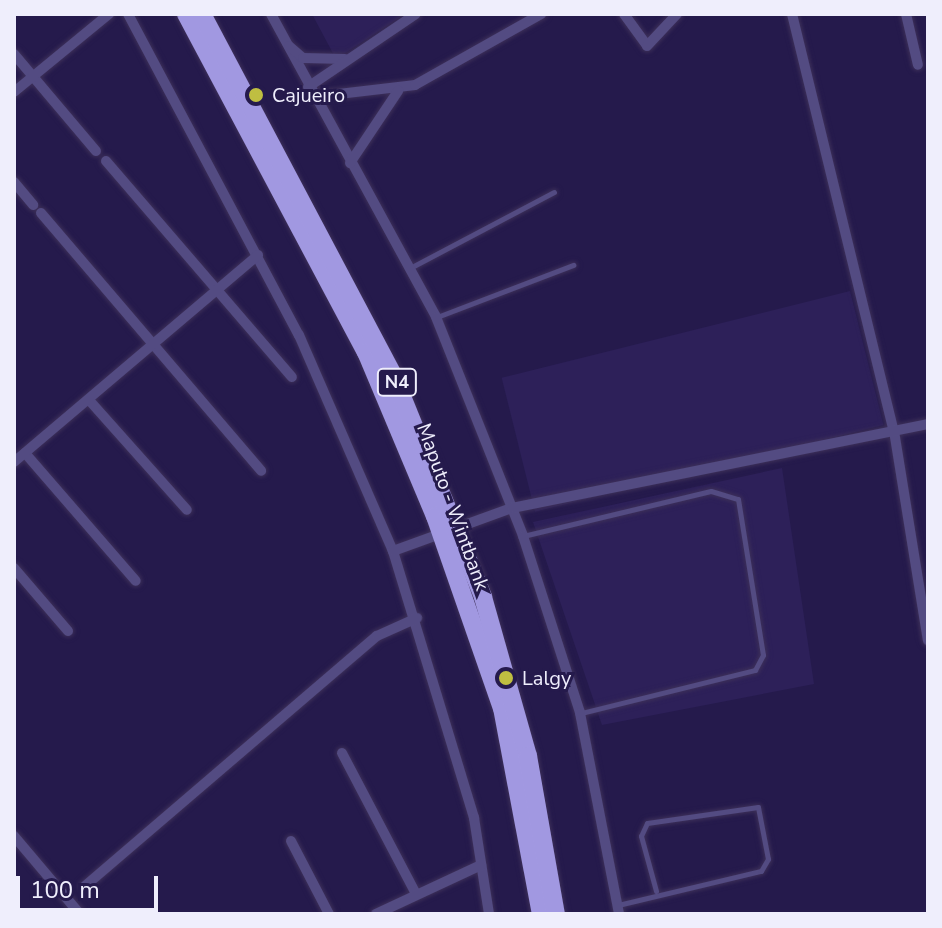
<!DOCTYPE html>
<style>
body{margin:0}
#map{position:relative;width:942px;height:928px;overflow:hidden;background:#251a4c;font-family:"Nunito Sans",sans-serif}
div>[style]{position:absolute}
.built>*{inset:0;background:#2d2059;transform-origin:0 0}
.roads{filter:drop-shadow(0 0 2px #3d3059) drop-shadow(0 0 2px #3d3059)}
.lane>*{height:5px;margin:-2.5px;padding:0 2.5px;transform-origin:2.5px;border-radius:2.5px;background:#534b82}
.street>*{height:10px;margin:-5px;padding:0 5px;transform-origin:5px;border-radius:5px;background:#534b82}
.highway>*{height:18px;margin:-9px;padding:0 9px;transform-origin:9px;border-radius:9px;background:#a198e1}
.dots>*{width:22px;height:22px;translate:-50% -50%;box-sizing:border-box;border:4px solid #251a4c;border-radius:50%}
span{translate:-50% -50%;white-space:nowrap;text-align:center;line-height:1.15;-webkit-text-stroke:6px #251a4c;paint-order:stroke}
.shield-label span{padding:2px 6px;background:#251a4c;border:2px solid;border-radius:6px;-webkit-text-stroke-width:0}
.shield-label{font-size:18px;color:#efeefc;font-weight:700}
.poi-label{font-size:20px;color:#efeefc}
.left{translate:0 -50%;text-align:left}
.street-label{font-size:20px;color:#efeefc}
.frame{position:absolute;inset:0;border:16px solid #efeefc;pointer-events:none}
.scale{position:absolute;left:16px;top:876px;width:142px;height:36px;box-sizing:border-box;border:4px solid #efeefc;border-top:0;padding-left:10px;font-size:24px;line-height:28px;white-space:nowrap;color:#efeefc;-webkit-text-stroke:6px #251a4c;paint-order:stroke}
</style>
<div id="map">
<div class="built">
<i style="clip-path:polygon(312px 14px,405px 14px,336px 59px)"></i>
<i style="left:850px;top:291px;width:138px;height:359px;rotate:76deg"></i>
<i style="clip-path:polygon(782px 468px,814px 684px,602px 725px,533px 522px)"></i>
</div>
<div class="roads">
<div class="lane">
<i style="left:408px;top:269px;width:165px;rotate:-27.8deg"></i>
<i style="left:437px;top:317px;width:146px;rotate:-20.9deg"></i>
<i style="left:523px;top:536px;width:193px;rotate:-13.5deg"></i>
<i style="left:711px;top:491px;width:28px;rotate:17deg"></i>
<i style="left:738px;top:499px;width:158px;rotate:80.9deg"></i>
<i style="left:763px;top:655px;width:17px;rotate:118deg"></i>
<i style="left:755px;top:670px;width:179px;rotate:166.1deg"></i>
<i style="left:618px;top:905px;width:147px;rotate:-13.4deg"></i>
<i style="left:761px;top:871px;width:14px;rotate:-60deg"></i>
<i style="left:768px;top:859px;width:53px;rotate:-100.9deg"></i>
<i style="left:758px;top:807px;width:112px;rotate:171.8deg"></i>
<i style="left:647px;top:823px;width:14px;rotate:115deg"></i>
<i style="left:641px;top:836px;width:57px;rotate:74.7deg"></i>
</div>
<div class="street">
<i style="left:128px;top:14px;width:364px;rotate:62deg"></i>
<i style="left:299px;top:335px;width:236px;rotate:66.5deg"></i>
<i style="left:393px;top:551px;width:279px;rotate:73.1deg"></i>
<i style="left:474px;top:818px;width:97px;rotate:81.1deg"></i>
<i style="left:271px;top:14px;width:345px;rotate:61.4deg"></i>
<i style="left:436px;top:317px;width:236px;rotate:68.3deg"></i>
<i style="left:523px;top:536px;width:186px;rotate:72.1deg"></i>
<i style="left:580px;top:713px;width:205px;rotate:79deg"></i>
<i style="left:624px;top:14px;width:39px;rotate:54deg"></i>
<i style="left:647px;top:46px;width:44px;rotate:-46.8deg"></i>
<i style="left:792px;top:14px;width:429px;rotate:76.3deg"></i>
<i style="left:894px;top:431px;width:212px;rotate:80.8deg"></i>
<i style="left:906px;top:14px;width:52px;rotate:76.8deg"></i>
<i style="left:289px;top:46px;width:18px;rotate:41deg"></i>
<i style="left:303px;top:58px;width:42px;rotate:1.4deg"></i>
<i style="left:14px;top:54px;width:127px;rotate:49.8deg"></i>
<i style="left:308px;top:87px;width:130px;rotate:-34.1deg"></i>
<i style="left:14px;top:92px;width:123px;rotate:-39.4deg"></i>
<i style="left:313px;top:97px;width:103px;rotate:-6.7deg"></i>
<i style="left:415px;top:85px;width:145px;rotate:-29.4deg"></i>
<i style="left:106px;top:161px;width:285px;rotate:49.3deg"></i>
<i style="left:350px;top:163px;width:87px;rotate:-56.3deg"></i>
<i style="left:14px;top:182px;width:30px;rotate:50deg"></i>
<i style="left:41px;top:213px;width:339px;rotate:49.5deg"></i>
<i style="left:89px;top:400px;width:147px;rotate:48.3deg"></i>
<i style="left:25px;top:453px;width:169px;rotate:49.1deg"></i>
<i style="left:14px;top:462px;width:320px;rotate:-40.3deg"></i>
<i style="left:393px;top:551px;width:127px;rotate:-19.9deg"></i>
<i style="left:512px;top:508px;width:424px;rotate:-11.4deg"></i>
<i style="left:14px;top:568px;width:83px;rotate:49.4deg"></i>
<i style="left:342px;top:753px;width:159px;rotate:62.3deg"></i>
<i style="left:14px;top:836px;width:102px;rotate:49.8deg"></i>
<i style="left:291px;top:841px;width:82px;rotate:62.5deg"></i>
<i style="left:85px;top:886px;width:384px;rotate:-40.6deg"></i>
<i style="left:377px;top:636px;width:44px;rotate:-24.2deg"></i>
<i style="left:376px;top:914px;width:116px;rotate:-25deg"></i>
</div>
<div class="highway">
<i style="left:186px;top:14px;width:383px;rotate:62deg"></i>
<i style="left:366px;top:352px;width:178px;rotate:67.2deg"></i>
<i style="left:435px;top:516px;width:203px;rotate:70.8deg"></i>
<i style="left:502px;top:708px;width:210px;rotate:79.3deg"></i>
<i style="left:202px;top:14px;width:413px;rotate:62.1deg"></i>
<i style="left:395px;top:379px;width:235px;rotate:68deg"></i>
<i style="left:483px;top:597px;width:165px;rotate:74.2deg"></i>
<i style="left:528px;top:756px;width:160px;rotate:80deg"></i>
</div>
</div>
<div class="dots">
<i style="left:256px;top:95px;background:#bfbe41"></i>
<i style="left:506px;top:678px;background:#bfbe41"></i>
</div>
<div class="shield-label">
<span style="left:397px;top:382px">N4</span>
</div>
<div class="poi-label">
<span class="left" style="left:272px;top:95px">Cajueiro</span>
<span class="left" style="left:522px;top:678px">Lalgy</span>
</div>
<div class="street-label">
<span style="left:453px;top:507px;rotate:70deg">Maputo - Wintbank</span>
</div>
<div class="frame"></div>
<div class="scale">100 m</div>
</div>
